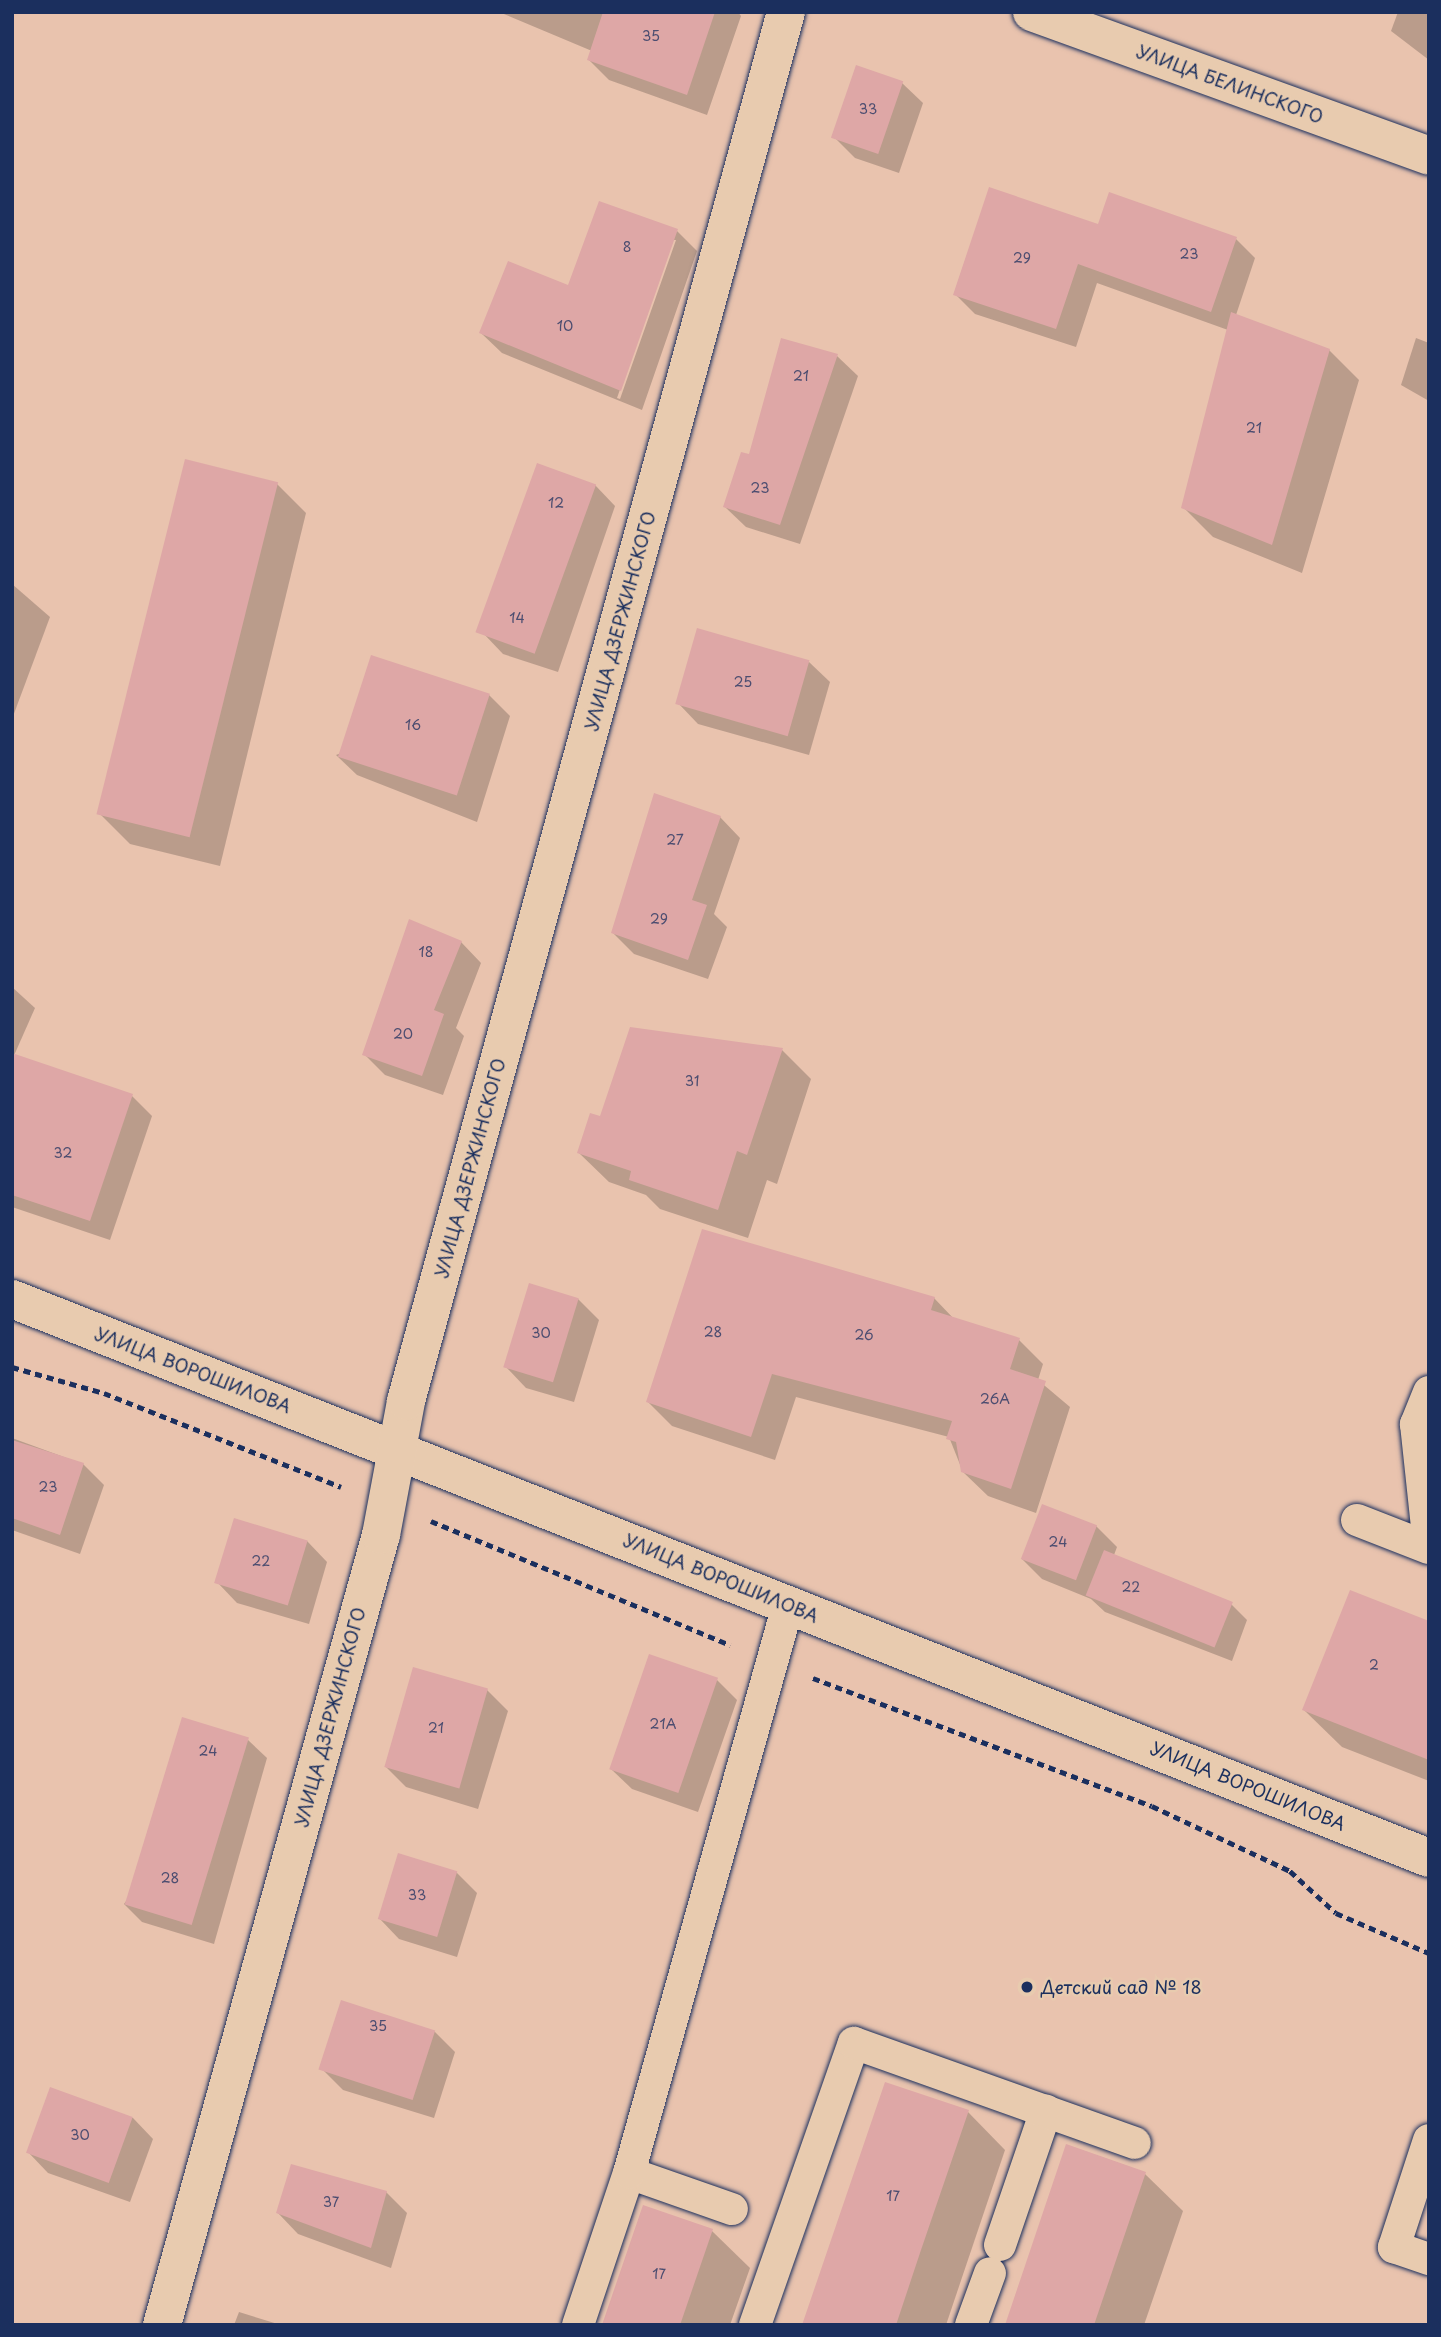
<!DOCTYPE html>
<meta charset="utf-8">
<style>
body{margin:0}
#map{position:relative;width:1441px;height:2337px;overflow:hidden;background:#e9c3ae;font-family:"Playpen Sans",sans-serif}
div>[style]{position:absolute}
.shadow>*{inset:0;background:#0003}
.building>*{inset:0;background:#dea7a6;transform-origin:0 0}
.path>*{height:4.5px;margin-top:-2.25px;transform-origin:0;background:repeating-linear-gradient(90deg,#1b2f5e 0 7px,transparent 0 12px)}
.roads{filter:drop-shadow(0 0 2px #1b2f5e) drop-shadow(0 0 2px #1b2f5e)}
.lane>*{height:32px;margin:-16px;padding:0 16px;transform-origin:16px;border-radius:16px;background:#e8cbaf}
.street>*{height:38px;margin:-19px;padding:0 19px;transform-origin:19px;border-radius:19px;background:#e8cbaf}
.dots>*{width:19px;height:19px;translate:-50% -50%;box-sizing:border-box;border:4px solid #e8cbaf;border-radius:50%}
span{translate:-50% -50%;white-space:nowrap;text-align:center;line-height:1.15;-webkit-text-stroke:5px #e8cbaf;paint-order:stroke}
.number-label{font-size:14px;color:#4c4d70}
.number-label span{-webkit-text-stroke-width:0}
.street-label{font-size:18px;color:#1b2f5e}
.poi-label{font-size:18px;color:#1b2f5e}
.left{translate:0 -50%;text-align:left}
.frame{position:absolute;inset:0;border:14px solid #1b2f5e;pointer-events:none}
</style>
<div id="map">
<div class="shadow">
<i style="clip-path:polygon(499px 12px,738px 12px,741px 16px,707px 115px,609px 80px,589px 60px,592px 51px)"></i>
<i style="clip-path:polygon(1398px 12px,1429px 12px,1429px 60px,1391px 31px)"></i>
<i style="clip-path:polygon(902px 83px,923px 103px,899px 173px,855px 158px,835px 138px)"></i>
<i style="clip-path:polygon(1099px 226px,1236px 239px,1255px 258px,1236px 315px,1329px 350px,1359px 380px,1302px 573px,1213px 537px,1183px 507px,1228px 330px,1097px 283px,1076px 347px,975px 314px,955px 294px)"></i>
<i style="clip-path:polygon(evenodd,677px 231px,697px 251px,642px 410px,502px 353px,481px 333px,677px 231px,672px 240px,676px 240px,620px 399px,617px 398px,672px 240px)"></i>
<i style="clip-path:polygon(1416px 338px,1429px 343px,1429px 401px,1401px 385px)"></i>
<i style="clip-path:polygon(837px 356px,858px 376px,800px 544px,746px 527px,725px 507px,750px 456px)"></i>
<i style="clip-path:polygon(277px 484px,306px 513px,220px 866px,130px 844px,100px 814px)"></i>
<i style="clip-path:polygon(595px 485px,615px 506px,558px 672px,503px 654px,483px 633px)"></i>
<i style="clip-path:polygon(12px 584px,50px 617px,12px 719px)"></i>
<i style="clip-path:polygon(809px 662px,830px 682px,809px 755px,698px 724px,678px 703px)"></i>
<i style="clip-path:polygon(489px 695px,510px 716px,477px 822px,357px 775px,336px 755px)"></i>
<i style="clip-path:polygon(720px 817px,740px 838px,714px 914px,727px 927px,708px 979px,634px 954px,613px 933px)"></i>
<i style="clip-path:polygon(461px 942px,481px 963px,456px 1028px,464px 1036px,443px 1095px,385px 1075px,364px 1054px)"></i>
<i style="clip-path:polygon(12px 987px,35px 1008px,12px 1060px)"></i>
<i style="clip-path:polygon(782px 1050px,811px 1079px,777px 1184px,767px 1180px,748px 1238px,660px 1209px,646px 1195px,609px 1182px,579px 1153px,601px 1118px)"></i>
<i style="clip-path:polygon(132px 1096px,152px 1116px,110px 1240px,12px 1207px,12px 1116px)"></i>
<i style="clip-path:polygon(934px 1298px,955px 1320px,1019px 1340px,1043px 1364px,1038px 1380px,1070px 1407px,1036px 1513px,988px 1496px,963px 1472px,949px 1437px,796px 1397px,775px 1460px,672px 1426px,648px 1402px)"></i>
<i style="clip-path:polygon(578px 1299px,599px 1320px,574px 1402px,526px 1388px,506px 1367px)"></i>
<i style="clip-path:polygon(12px 1438px,83px 1464px,104px 1485px,80px 1554px,12px 1530px)"></i>
<i style="clip-path:polygon(1096px 1526px,1117px 1547px,1114px 1555px,1231px 1604px,1247px 1620px,1232px 1661px,1105px 1612px,1091px 1599px,1042px 1579px,1022px 1559px)"></i>
<i style="clip-path:polygon(307px 1541px,327px 1562px,309px 1624px,237px 1603px,217px 1582px)"></i>
<i style="clip-path:polygon(1429px 1623px,1429px 1781px,1342px 1747px,1304px 1710px)"></i>
<i style="clip-path:polygon(717px 1680px,737px 1700px,698px 1812px,632px 1789px,611px 1769px)"></i>
<i style="clip-path:polygon(487px 1690px,508px 1711px,478px 1809px,406px 1787px,385px 1766px)"></i>
<i style="clip-path:polygon(248px 1740px,267px 1758px,214px 1944px,142px 1922px,124px 1904px)"></i>
<i style="clip-path:polygon(456px 1872px,477px 1893px,457px 1957px,399px 1939px,379px 1918px)"></i>
<i style="clip-path:polygon(434px 2031px,455px 2052px,434px 2118px,343px 2090px,322px 2069px)"></i>
<i style="clip-path:polygon(51px 2089px,133px 2118px,153px 2139px,130px 2202px,48px 2173px,28px 2152px)"></i>
<i style="clip-path:polygon(968px 2112px,1005px 2150px,946px 2325px,803px 2325px)"></i>
<i style="clip-path:polygon(1067px 2146px,1145px 2174px,1183px 2211px,1144px 2325px,1007px 2325px)"></i>
<i style="clip-path:polygon(386px 2192px,407px 2213px,391px 2268px,298px 2234px,278px 2213px)"></i>
<i style="clip-path:polygon(712px 2231px,750px 2268px,730px 2325px,604px 2325px)"></i>
<i style="clip-path:polygon(239px 2312px,281px 2325px,234px 2325px)"></i>
</div>
<div class="building">
<i style="clip-path:polygon(603px 12px,715px 12px,687px 95px,587px 60px)"></i>
<i style="left:856px;top:65px;width:50px;height:77px;rotate:19deg"></i>
<i style="clip-path:polygon(989px 187px,1098px 224px,1109px 192px,1237px 237px,1211px 312px,1078px 264px,1056px 329px,953px 295px)"></i>
<i style="clip-path:polygon(599px 201px,678px 229px,621px 391px,479px 333px,508px 261px,568px 285px)"></i>
<i style="clip-path:polygon(1231px 312px,1330px 349px,1272px 545px,1181px 508px)"></i>
<i style="clip-path:polygon(781px 338px,838px 354px,780px 525px,723px 507px,741px 452px,749px 454px)"></i>
<i style="left:185px;top:459px;width:96px;height:366px;rotate:14deg"></i>
<i style="left:537px;top:463px;width:63px;height:180px;rotate:20deg"></i>
<i style="left:697px;top:628px;width:117px;height:79px;rotate:16deg"></i>
<i style="left:371px;top:655px;width:125px;height:107px;rotate:18deg"></i>
<i style="clip-path:polygon(654px 793px,721px 816px,692px 900px,707px 905px,688px 960px,611px 933px)"></i>
<i style="clip-path:polygon(409px 919px,462px 941px,434px 1010px,444px 1014px,422px 1076px,362px 1055px)"></i>
<i style="clip-path:polygon(630px 1027px,783px 1048px,747px 1155px,737px 1151px,718px 1210px,629px 1180px,631px 1171px,577px 1153px,590px 1113px,600px 1116px)"></i>
<i style="clip-path:polygon(12px 1053px,133px 1094px,90px 1221px,12px 1195px)"></i>
<i style="clip-path:polygon(702px 1229px,935px 1297px,931px 1310px,1020px 1338px,1010px 1369px,1046px 1381px,1011px 1489px,961px 1472px,956px 1442px,946px 1439px,952px 1421px,772px 1374px,751px 1437px,646px 1402px)"></i>
<i style="left:529px;top:1283px;width:52px;height:88px;rotate:17deg"></i>
<i style="clip-path:polygon(12px 1440px,84px 1463px,60px 1535px,12px 1518px)"></i>
<i style="left:1042px;top:1504px;width:59px;height:59px;rotate:21deg"></i>
<i style="left:234px;top:1518px;width:77px;height:68px;rotate:17deg"></i>
<i style="left:1104px;top:1550px;width:139px;height:49px;rotate:22deg"></i>
<i style="clip-path:polygon(1350px 1590px,1429px 1621px,1429px 1760px,1302px 1710px)"></i>
<i style="left:649px;top:1654px;width:73px;height:122px;rotate:19deg"></i>
<i style="left:413px;top:1667px;width:78px;height:104px;rotate:16deg"></i>
<i style="left:182px;top:1717px;width:70px;height:196px;rotate:17deg"></i>
<i style="left:398px;top:1853px;width:62px;height:69px;rotate:17deg"></i>
<i style="left:341px;top:2000px;width:99px;height:73px;rotate:18deg"></i>
<i style="clip-path:polygon(885px 2082px,969px 2110px,921px 2250px,896px 2325px,802px 2325px)"></i>
<i style="left:50px;top:2087px;width:88px;height:70px;rotate:20deg"></i>
<i style="clip-path:polygon(1066px 2144px,1146px 2172px,1094px 2325px,1005px 2325px)"></i>
<i style="clip-path:polygon(291px 2164px,387px 2191px,371px 2248px,276px 2213px)"></i>
<i style="clip-path:polygon(643px 2205px,713px 2229px,680px 2325px,602px 2325px)"></i>
</div>
<div class="path">
<i style="left:12px;top:1367px;width:96px;rotate:15.8deg"></i>
<i style="left:104px;top:1393px;width:255px;rotate:21.6deg"></i>
<i style="left:431px;top:1521px;width:324px;rotate:22.5deg"></i>
<i style="left:813px;top:1678px;width:362px;rotate:20.7deg"></i>
<i style="left:1152px;top:1806px;width:153px;rotate:25.2deg"></i>
<i style="left:1290px;top:1871px;width:62px;rotate:42.4deg"></i>
<i style="left:1336px;top:1913px;width:101px;rotate:23.3deg"></i>
</div>
<div class="roads">
<div class="lane">
<i style="left:1429px;top:1392px;width:35px;rotate:112deg"></i>
<i style="left:1416px;top:1424px;width:123px;rotate:83.9deg"></i>
<i style="left:1357px;top:1520px;width:77px;rotate:21.3deg"></i>
<i style="left:1429px;top:2140px;width:113px;rotate:108.1deg"></i>
<i style="left:1394px;top:2247px;width:37px;rotate:19deg"></i>
<i style="left:629px;top:2173px;width:109px;rotate:19.3deg"></i>
<i style="left:1000px;top:2245px;width:142px;rotate:-71.1deg"></i>
<i style="left:578px;top:2325px;width:160px;rotate:-71.5deg"></i>
<i style="left:629px;top:2173px;width:590px;rotate:-74.36deg"></i>
<i style="left:755px;top:2325px;width:299px;rotate:-70.7deg"></i>
<i style="left:854px;top:2043px;width:298px;rotate:19.6deg"></i>
<i style="left:971px;top:2325px;width:55px;rotate:-69.9deg"></i>
</div>
<div class="street">
<i style="left:1032px;top:12px;width:422px;rotate:19.9deg"></i>
<i style="left:12px;top:1299px;width:1523px;rotate:21.53deg"></i>
<i style="left:162px;top:2325px;width:820px;rotate:-74.51deg"></i>
<i style="left:381px;top:1535px;width:136px;rotate:-79.4deg"></i>
<i style="left:406px;top:1401px;width:1440px;rotate:-74.7deg"></i>
</div>
</div>
<div class="dots">
<i style="left:1027px;top:1987px;background:#1b2f5e"></i>
</div>
<div class="number-label">
<span style="left:651px;top:36px">35</span>
<span style="left:868px;top:109px">33</span>
<span style="left:627px;top:247px">8</span>
<span style="left:1189px;top:254px">23</span>
<span style="left:1022px;top:258px">29</span>
<span style="left:565px;top:326px">10</span>
<span style="left:801px;top:376px">21</span>
<span style="left:1254px;top:428px">21</span>
<span style="left:760px;top:488px">23</span>
<span style="left:556px;top:503px">12</span>
<span style="left:517px;top:618px">14</span>
<span style="left:743px;top:682px">25</span>
<span style="left:413px;top:725px">16</span>
<span style="left:675px;top:840px">27</span>
<span style="left:659px;top:919px">29</span>
<span style="left:426px;top:952px">18</span>
<span style="left:403px;top:1034px">20</span>
<span style="left:692px;top:1081px">31</span>
<span style="left:63px;top:1153px">32</span>
<span style="left:713px;top:1332px">28</span>
<span style="left:541px;top:1333px">30</span>
<span style="left:864px;top:1335px">26</span>
<span style="left:995px;top:1399px">26А</span>
<span style="left:48px;top:1487px">23</span>
<span style="left:1058px;top:1542px">24</span>
<span style="left:261px;top:1561px">22</span>
<span style="left:1131px;top:1587px">22</span>
<span style="left:1374px;top:1665px">2</span>
<span style="left:663px;top:1724px">21А</span>
<span style="left:436px;top:1728px">21</span>
<span style="left:208px;top:1751px">24</span>
<span style="left:170px;top:1878px">28</span>
<span style="left:417px;top:1895px">33</span>
<span style="left:378px;top:2026px">35</span>
<span style="left:80px;top:2135px">30</span>
<span style="left:893px;top:2196px">17</span>
<span style="left:331px;top:2202px">37</span>
<span style="left:659px;top:2274px">17</span>
</div>
<div class="street-label">
<span style="left:1230px;top:84px;rotate:20deg">УЛИЦА БЕЛИНСКОГО</span>
<span style="left:620px;top:621px;rotate:-75deg">УЛИЦА ДЗЕРЖИНСКОГО</span>
<span style="left:470px;top:1168px;rotate:-75deg">УЛИЦА ДЗЕРЖИНСКОГО</span>
<span style="left:193px;top:1370px;rotate:21deg">УЛИЦА ВОРОШИЛОВА</span>
<span style="left:721px;top:1578px;rotate:22deg">УЛИЦА ВОРОШИЛОВА</span>
<span style="left:330px;top:1717px;rotate:-75deg">УЛИЦА ДЗЕРЖИНСКОГО</span>
<span style="left:1248px;top:1786px;rotate:22deg">УЛИЦА ВОРОШИЛОВА</span>
</div>
<div class="poi-label">
<span class="left" style="left:1041px;top:1987px">Детский сад № 18</span>
</div>
<div class="frame"></div>
</div>
